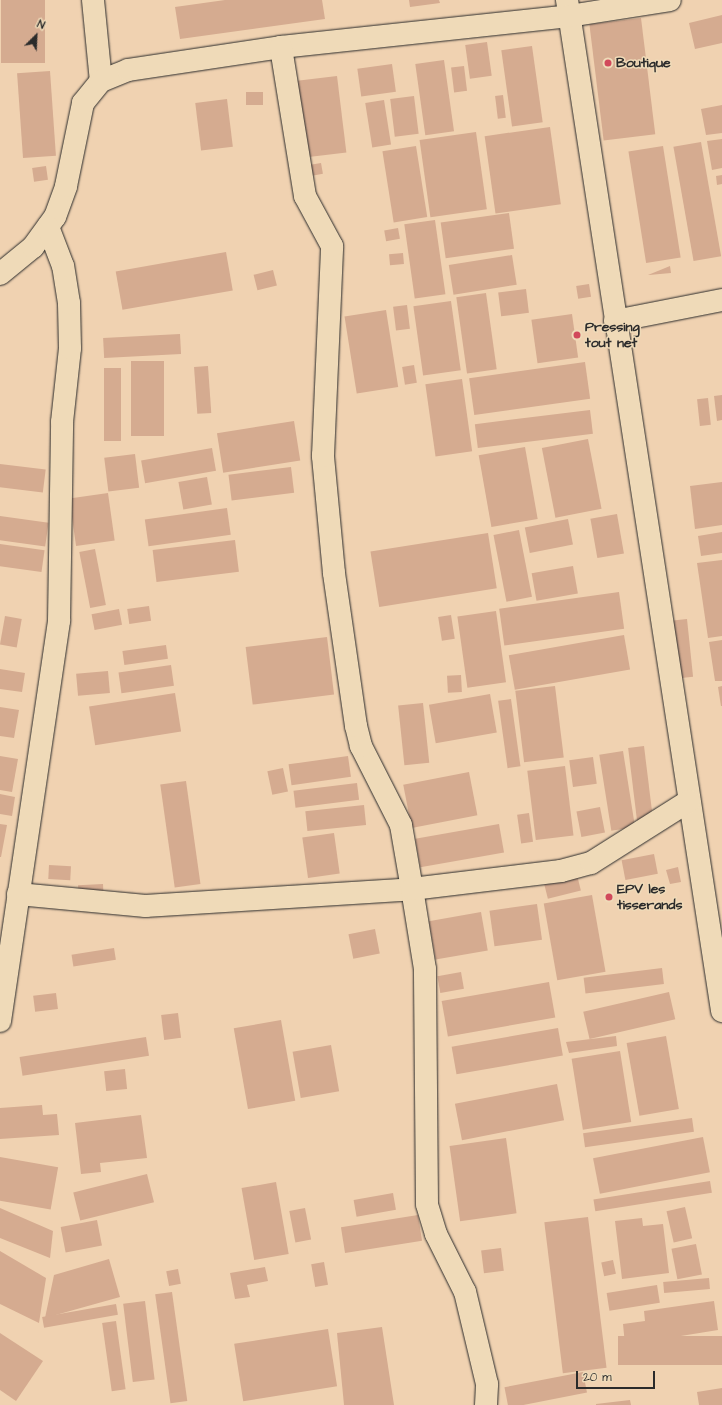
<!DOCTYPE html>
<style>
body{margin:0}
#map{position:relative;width:722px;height:1405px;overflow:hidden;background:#f0d2b1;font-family:"Architects Daughter",sans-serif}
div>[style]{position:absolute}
.building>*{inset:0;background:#d5ab90;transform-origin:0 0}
.roads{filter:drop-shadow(0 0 1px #2b2b2b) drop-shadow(0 0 1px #2b2b2b)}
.street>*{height:22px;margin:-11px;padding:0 11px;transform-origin:11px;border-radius:11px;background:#efdab8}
.dots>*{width:11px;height:11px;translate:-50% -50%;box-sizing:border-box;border:2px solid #efdab8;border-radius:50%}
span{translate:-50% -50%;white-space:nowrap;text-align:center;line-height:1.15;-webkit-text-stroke:3px #efdab8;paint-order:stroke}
.poi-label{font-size:14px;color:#2b2b2b;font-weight:700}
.left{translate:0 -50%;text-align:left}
.north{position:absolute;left:16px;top:16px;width:40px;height:40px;-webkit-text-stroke:3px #efdab8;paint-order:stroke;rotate:24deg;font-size:11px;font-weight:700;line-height:16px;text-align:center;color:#2b2b2b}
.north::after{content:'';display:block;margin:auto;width:14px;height:18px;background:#2b2b2b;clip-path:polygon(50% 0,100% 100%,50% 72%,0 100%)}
.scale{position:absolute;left:576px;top:1371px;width:79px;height:18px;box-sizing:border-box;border:2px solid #2b2b2b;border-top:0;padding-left:5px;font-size:12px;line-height:14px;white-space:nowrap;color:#2b2b2b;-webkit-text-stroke:3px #efdab8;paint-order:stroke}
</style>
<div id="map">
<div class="building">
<i style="left:1px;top:0;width:44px;height:63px"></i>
<i style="clip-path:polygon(225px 0,322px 0,325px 19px,180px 39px,175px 7px)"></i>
<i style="clip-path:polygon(409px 0,439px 0,440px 3px,410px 7px)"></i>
<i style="clip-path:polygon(722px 15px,722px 43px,695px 49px,689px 23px)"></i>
<i style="left:641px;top:18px;width:117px;height:52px;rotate:83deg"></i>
<i style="left:487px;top:42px;width:34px;height:22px;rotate:82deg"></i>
<i style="left:532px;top:46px;width:77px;height:31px;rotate:82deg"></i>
<i style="left:444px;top:60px;width:72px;height:29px;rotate:82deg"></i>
<i style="left:392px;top:64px;width:28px;height:35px;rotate:82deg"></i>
<i style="left:464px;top:66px;width:25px;height:13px;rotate:83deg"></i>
<i style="left:50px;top:71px;width:85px;height:33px;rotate:86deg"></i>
<i style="left:337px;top:76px;width:77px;height:40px;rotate:83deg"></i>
<i style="left:246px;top:92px;width:17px;height:13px"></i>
<i style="left:503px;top:95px;width:23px;height:8px;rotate:83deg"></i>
<i style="left:414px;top:96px;width:38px;height:24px;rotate:83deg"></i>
<i style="left:227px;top:99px;width:48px;height:32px;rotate:83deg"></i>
<i style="left:384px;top:100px;width:45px;height:19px;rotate:81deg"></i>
<i style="clip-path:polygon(722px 105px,722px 133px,706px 135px,701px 109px)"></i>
<i style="left:550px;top:127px;width:78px;height:66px;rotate:82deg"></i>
<i style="left:476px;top:132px;width:78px;height:57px;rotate:82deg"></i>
<i style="clip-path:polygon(722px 139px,722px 168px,712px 170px,707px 141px)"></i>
<i style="left:701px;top:142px;width:116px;height:28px;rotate:80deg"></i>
<i style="left:416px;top:146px;width:72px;height:34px;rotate:81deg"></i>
<i style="left:663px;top:146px;width:113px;height:35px;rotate:81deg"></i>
<i style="left:321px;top:163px;width:11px;height:15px;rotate:80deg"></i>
<i style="left:46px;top:166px;width:14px;height:14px;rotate:82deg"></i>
<i style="clip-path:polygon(722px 175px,722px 184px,717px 185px,716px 176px)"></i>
<i style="left:509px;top:213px;width:36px;height:69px;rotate:82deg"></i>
<i style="left:435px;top:220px;width:75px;height:31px;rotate:82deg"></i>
<i style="left:398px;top:228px;width:11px;height:14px;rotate:80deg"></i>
<i style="left:226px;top:252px;width:39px;height:112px;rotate:80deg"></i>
<i style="left:403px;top:253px;width:11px;height:14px;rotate:85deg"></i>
<i style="left:512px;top:255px;width:30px;height:64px;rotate:81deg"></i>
<i style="clip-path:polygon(670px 266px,671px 273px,649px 275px,648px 275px)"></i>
<i style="left:273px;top:270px;width:16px;height:20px;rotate:76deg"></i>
<i style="left:589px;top:284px;width:13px;height:13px;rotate:81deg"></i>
<i style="left:526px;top:289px;width:24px;height:28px;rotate:83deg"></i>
<i style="left:486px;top:293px;width:77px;height:30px;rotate:82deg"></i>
<i style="left:451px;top:301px;width:70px;height:38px;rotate:82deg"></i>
<i style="left:407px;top:305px;width:24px;height:14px;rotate:83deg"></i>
<i style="left:386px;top:310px;width:78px;height:42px;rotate:81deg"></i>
<i style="left:572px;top:314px;width:44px;height:41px;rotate:82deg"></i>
<i style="left:180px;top:334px;width:20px;height:77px;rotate:87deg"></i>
<i style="left:131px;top:361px;width:33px;height:75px"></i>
<i style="left:585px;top:362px;width:37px;height:117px;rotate:82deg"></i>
<i style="left:414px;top:365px;width:18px;height:12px;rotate:81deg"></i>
<i style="left:208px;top:366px;width:47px;height:14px;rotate:86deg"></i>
<i style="left:104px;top:368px;width:17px;height:73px"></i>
<i style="left:462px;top:379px;width:73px;height:37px;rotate:82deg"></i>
<i style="clip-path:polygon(722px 395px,722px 420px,717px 421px,714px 396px)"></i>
<i style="left:708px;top:398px;width:27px;height:11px;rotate:84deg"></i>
<i style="left:590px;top:410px;width:24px;height:116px;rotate:83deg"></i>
<i style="left:294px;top:421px;width:40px;height:78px;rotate:81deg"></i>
<i style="left:588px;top:439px;width:71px;height:47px;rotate:79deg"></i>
<i style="left:525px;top:447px;width:73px;height:47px;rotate:80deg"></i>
<i style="left:212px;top:448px;width:23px;height:72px;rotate:80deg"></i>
<i style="left:135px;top:454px;width:34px;height:31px;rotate:83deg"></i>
<i style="left:0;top:464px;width:46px;height:23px;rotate:7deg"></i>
<i style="left:291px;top:467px;width:26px;height:63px;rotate:83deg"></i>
<i style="left:207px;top:477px;width:28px;height:29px;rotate:80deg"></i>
<i style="clip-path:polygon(722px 482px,722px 525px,695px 529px,690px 486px)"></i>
<i style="left:108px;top:493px;width:48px;height:39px;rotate:82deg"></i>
<i style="left:227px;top:508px;width:27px;height:83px;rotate:82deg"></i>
<i style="left:617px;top:514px;width:40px;height:27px;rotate:80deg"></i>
<i style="left:0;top:516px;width:49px;height:24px;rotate:8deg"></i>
<i style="left:568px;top:519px;width:26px;height:44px;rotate:79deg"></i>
<i style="left:519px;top:530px;width:68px;height:26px;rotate:79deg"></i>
<i style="clip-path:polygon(722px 532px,722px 553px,701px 556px,698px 536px)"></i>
<i style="left:488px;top:533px;width:56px;height:119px;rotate:81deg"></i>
<i style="left:235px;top:540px;width:32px;height:83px;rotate:83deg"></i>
<i style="left:0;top:544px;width:45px;height:22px;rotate:8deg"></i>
<i style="left:95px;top:549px;width:57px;height:16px;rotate:79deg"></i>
<i style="clip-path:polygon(722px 560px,722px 636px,708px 638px,697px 563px)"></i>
<i style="left:573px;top:566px;width:28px;height:42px;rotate:80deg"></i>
<i style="left:619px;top:592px;width:37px;height:121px;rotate:82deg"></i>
<i style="left:149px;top:606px;width:15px;height:22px;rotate:82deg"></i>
<i style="left:119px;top:609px;width:16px;height:28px;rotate:79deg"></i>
<i style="left:496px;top:611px;width:72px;height:39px;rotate:82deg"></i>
<i style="left:451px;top:615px;width:24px;height:13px;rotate:81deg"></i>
<i style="left:5px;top:616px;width:17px;height:29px;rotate:10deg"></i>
<i style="left:687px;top:619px;width:58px;height:21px;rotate:84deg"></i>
<i style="left:624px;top:635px;width:35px;height:117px;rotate:80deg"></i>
<i style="left:327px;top:637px;width:58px;height:82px;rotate:83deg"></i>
<i style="clip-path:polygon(722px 640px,722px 681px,715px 681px,709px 642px)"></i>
<i style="left:166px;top:645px;width:14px;height:44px;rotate:82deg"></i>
<i style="left:171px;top:665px;width:21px;height:53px;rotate:82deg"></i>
<i style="clip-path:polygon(0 669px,25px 673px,22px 692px,0 689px)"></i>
<i style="left:108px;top:671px;width:22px;height:32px;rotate:85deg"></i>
<i style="left:461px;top:675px;width:17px;height:14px;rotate:87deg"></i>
<i style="left:555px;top:686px;width:72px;height:40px;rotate:83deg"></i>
<i style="clip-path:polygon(722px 686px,722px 706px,721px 706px,718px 687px)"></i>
<i style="left:175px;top:693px;width:39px;height:87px;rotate:81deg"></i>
<i style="left:490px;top:694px;width:39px;height:62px;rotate:80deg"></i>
<i style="left:511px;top:699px;width:68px;height:13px;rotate:82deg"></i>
<i style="left:423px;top:703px;width:60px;height:25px;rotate:84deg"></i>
<i style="clip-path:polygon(0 707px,19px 710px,14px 738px,0 736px)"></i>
<i style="left:644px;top:746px;width:77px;height:16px;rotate:83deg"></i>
<i style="left:623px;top:751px;width:77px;height:24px;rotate:81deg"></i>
<i style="clip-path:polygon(0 756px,18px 759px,12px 792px,0 790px)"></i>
<i style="left:348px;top:756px;width:21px;height:60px;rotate:82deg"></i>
<i style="left:593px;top:757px;width:27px;height:24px;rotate:82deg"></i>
<i style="left:565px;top:766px;width:70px;height:38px;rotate:83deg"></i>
<i style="left:283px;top:768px;width:24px;height:16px;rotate:78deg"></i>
<i style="left:469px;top:772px;width:44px;height:67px;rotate:79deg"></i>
<i style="left:186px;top:781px;width:104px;height:26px;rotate:82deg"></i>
<i style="left:357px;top:783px;width:17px;height:64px;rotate:83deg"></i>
<i style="clip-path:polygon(0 794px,15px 797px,12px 816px,0 814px)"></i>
<i style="left:364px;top:805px;width:20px;height:59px;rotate:84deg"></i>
<i style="left:600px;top:807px;width:26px;height:24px;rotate:79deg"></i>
<i style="left:529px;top:813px;width:29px;height:12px;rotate:82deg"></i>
<i style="clip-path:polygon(0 824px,7px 825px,1px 857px,0 857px)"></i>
<i style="left:499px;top:824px;width:29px;height:85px;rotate:80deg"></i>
<i style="left:334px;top:833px;width:41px;height:32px;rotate:82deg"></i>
<i style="left:654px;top:854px;width:20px;height:33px;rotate:79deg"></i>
<i style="left:49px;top:865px;width:22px;height:14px;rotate:3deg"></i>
<i style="clip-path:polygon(678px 867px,681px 882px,670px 884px,666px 870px)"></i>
<i style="left:577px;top:875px;width:16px;height:34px;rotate:76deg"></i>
<i style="left:103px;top:884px;width:22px;height:25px;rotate:87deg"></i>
<i style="left:592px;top:895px;width:78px;height:49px;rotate:80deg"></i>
<i style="left:537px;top:904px;width:36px;height:48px;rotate:82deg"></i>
<i style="left:481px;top:912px;width:39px;height:53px;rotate:80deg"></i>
<i style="left:375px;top:929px;width:25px;height:27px;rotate:79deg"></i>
<i style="left:114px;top:948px;width:12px;height:43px;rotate:81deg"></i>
<i style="left:662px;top:968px;width:16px;height:79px;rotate:83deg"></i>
<i style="left:461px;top:972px;width:17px;height:24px;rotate:80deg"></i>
<i style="left:549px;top:982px;width:36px;height:109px;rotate:80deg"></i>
<i style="left:669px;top:992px;width:28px;height:88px;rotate:77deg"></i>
<i style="left:56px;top:993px;width:16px;height:23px;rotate:83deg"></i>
<i style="left:178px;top:1013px;width:25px;height:17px;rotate:83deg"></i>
<i style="left:281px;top:1020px;width:82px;height:48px;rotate:80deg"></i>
<i style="left:558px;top:1028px;width:28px;height:108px;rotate:80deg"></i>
<i style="clip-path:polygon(616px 1036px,617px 1046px,569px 1053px,566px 1042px)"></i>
<i style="left:666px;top:1036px;width:74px;height:40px;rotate:80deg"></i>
<i style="left:146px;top:1037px;width:19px;height:128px;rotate:81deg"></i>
<i style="left:331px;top:1045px;width:47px;height:39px;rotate:80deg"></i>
<i style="left:620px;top:1051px;width:72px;height:49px;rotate:81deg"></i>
<i style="left:125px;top:1069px;width:20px;height:21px;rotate:84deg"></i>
<i style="left:557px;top:1084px;width:37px;height:104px;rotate:79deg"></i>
<i style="clip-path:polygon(42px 1105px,43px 1115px,57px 1114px,59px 1135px,0 1139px,0 1108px)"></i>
<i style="clip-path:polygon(141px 1115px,147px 1158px,100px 1163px,101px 1172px,81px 1174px,75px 1123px)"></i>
<i style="left:692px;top:1118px;width:14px;height:110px;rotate:82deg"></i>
<i style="left:703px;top:1137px;width:36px;height:112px;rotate:79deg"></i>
<i style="left:506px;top:1138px;width:76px;height:57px;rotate:82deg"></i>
<i style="left:0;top:1157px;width:59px;height:43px;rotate:10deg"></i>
<i style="left:147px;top:1174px;width:29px;height:76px;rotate:76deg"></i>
<i style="left:710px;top:1181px;width:12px;height:118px;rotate:81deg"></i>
<i style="left:276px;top:1182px;width:73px;height:35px;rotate:80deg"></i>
<i style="left:393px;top:1193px;width:17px;height:40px;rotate:80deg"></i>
<i style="left:685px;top:1207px;width:32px;height:19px;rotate:77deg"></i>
<i style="clip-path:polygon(0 1208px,53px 1231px,50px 1258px,0 1238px)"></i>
<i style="left:305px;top:1208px;width:32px;height:16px;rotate:79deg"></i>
<i style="left:418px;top:1215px;width:26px;height:78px;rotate:81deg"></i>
<i style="left:588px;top:1217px;width:152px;height:44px;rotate:83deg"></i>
<i style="clip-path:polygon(642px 1218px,643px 1226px,663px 1224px,669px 1273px,622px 1279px,615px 1221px)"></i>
<i style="left:97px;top:1220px;width:26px;height:37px;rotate:79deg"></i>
<i style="left:696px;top:1244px;width:31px;height:25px;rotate:79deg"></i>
<i style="left:501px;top:1248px;width:23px;height:20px;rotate:83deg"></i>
<i style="clip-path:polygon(0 1251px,46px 1278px,39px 1323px,0 1304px)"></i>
<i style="clip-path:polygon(109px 1259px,120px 1297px,45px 1318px,54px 1275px)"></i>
<i style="left:613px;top:1260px;width:14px;height:12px;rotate:78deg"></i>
<i style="left:324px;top:1262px;width:23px;height:13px;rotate:80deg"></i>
<i style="clip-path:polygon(265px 1267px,268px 1281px,247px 1285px,250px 1297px,235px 1299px,230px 1273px)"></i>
<i style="left:178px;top:1269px;width:15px;height:12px;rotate:79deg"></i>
<i style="left:709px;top:1278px;width:11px;height:46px;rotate:85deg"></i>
<i style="left:657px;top:1285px;width:18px;height:51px;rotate:81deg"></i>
<i style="left:172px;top:1292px;width:110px;height:17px;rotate:82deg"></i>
<i style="left:145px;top:1301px;width:79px;height:22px;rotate:83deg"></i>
<i style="clip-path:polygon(714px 1301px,718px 1330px,625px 1345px,623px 1324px,645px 1321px,644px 1311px)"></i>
<i style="left:116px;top:1304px;width:11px;height:75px;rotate:80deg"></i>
<i style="left:116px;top:1321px;width:69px;height:14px;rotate:82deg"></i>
<i style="clip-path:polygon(382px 1327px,394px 1405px,344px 1405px,337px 1333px)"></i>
<i style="left:328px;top:1329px;width:58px;height:95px;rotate:81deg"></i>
<i style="clip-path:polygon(0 1333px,43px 1361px,16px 1401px,0 1390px)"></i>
<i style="left:722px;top:1336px;width:29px;height:104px;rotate:90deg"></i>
<i style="left:583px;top:1372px;width:21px;height:80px;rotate:79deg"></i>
<i style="clip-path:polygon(722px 1388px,722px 1405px,699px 1405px,697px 1392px)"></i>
<i style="clip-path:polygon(630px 1400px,631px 1405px,596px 1405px,596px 1404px)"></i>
</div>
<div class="roads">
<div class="street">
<i style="left:93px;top:0;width:81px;rotate:84.4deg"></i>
<i style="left:567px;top:0;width:1023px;rotate:81.28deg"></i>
<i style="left:0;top:274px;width:43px;rotate:-39.3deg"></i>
<i style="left:33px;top:247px;width:37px;rotate:-54deg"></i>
<i style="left:55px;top:217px;width:33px;rotate:-70deg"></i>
<i style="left:66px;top:186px;width:85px;rotate:-78.4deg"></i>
<i style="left:83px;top:103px;width:28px;rotate:-51deg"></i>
<i style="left:101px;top:81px;width:29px;rotate:-22deg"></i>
<i style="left:128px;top:70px;width:155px;rotate:-8.5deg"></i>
<i style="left:281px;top:47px;width:290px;rotate:-6.1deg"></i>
<i style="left:569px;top:16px;width:102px;rotate:-9deg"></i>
<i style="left:615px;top:321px;width:109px;rotate:-11.1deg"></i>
<i style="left:18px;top:894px;width:128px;rotate:5.4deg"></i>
<i style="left:145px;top:906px;width:268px;rotate:-3.6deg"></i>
<i style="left:412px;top:889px;width:65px;rotate:-99.8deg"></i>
<i style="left:401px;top:825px;width:89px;rotate:-116.9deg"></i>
<i style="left:361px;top:746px;width:21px;rotate:-104deg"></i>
<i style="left:356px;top:726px;width:155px;rotate:-98.2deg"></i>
<i style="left:334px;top:573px;width:118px;rotate:-95.4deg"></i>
<i style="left:323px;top:456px;width:210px;rotate:-87.5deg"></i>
<i style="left:332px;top:246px;width:57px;rotate:-118.4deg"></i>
<i style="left:305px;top:196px;width:151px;rotate:-99.2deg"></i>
<i style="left:0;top:1021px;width:404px;rotate:-81.6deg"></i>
<i style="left:59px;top:621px;width:199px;rotate:-89.1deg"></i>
<i style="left:62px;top:422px;width:74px;rotate:-83.8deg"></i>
<i style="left:70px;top:348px;width:45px;rotate:-91.3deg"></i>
<i style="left:69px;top:303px;width:37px;rotate:-99deg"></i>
<i style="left:63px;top:266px;width:42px;rotate:-111deg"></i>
<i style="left:486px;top:1405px;width:21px;rotate:-87deg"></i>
<i style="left:487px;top:1384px;width:95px;rotate:-103.4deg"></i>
<i style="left:465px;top:1292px;width:65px;rotate:-116.6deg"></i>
<i style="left:436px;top:1234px;width:31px;rotate:-107deg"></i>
<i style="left:427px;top:1204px;width:235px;rotate:-90.5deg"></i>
<i style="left:425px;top:969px;width:81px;rotate:-99.2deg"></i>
<i style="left:412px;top:889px;width:150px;rotate:-6.9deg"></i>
<i style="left:561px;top:871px;width:31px;rotate:-15deg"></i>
<i style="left:591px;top:863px;width:116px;rotate:-32.3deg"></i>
</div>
</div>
<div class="dots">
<i style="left:608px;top:63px;background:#d1495b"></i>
<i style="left:577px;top:335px;background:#d1495b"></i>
<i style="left:609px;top:897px;background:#d1495b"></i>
</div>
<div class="poi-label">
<span class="left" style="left:616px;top:63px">Boutique</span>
<span class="left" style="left:585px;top:335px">Pressing<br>tout net</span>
<span class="left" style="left:617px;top:897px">EPV les<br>tisserands</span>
</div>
<div class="north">N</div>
<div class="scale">20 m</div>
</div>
